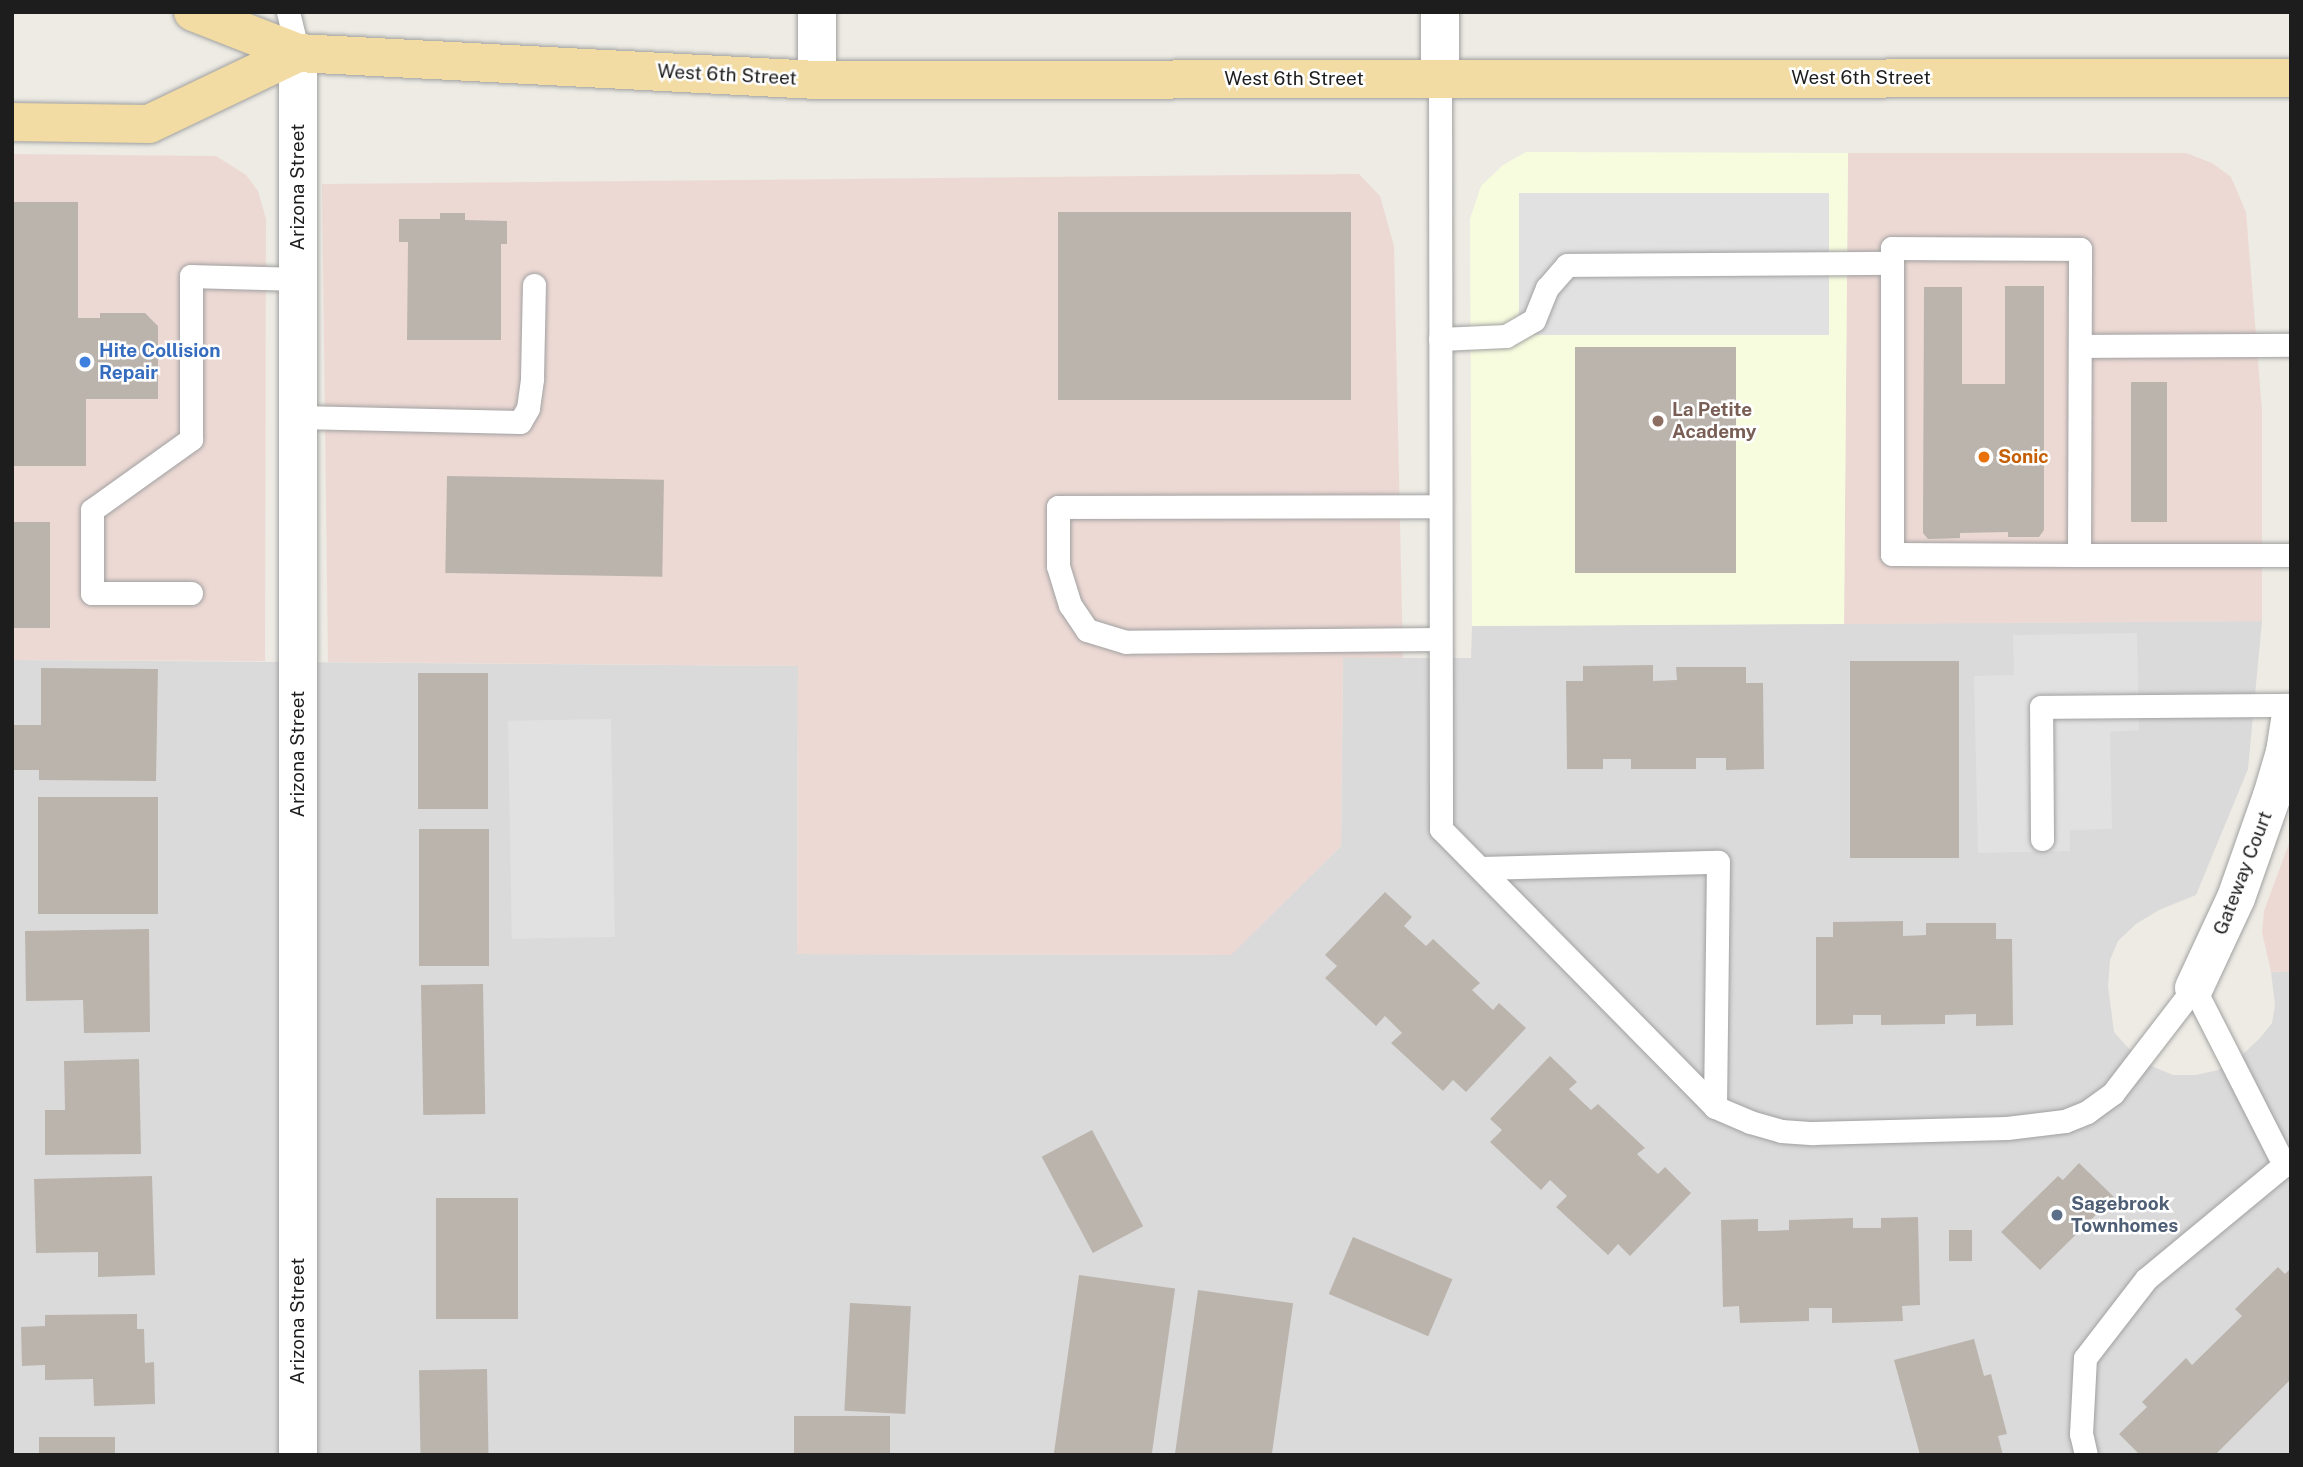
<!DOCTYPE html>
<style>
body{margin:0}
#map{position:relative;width:2303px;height:1467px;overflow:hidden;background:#edebe4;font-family:"Public Sans",sans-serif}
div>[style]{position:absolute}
.residential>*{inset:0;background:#dbdada}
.commercial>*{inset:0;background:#edd9d4}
.education>*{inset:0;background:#f8fcde}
.parking>*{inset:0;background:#e1e1e1;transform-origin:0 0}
.building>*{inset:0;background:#bab4ad;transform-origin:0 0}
.roads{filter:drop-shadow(0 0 2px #a1a1a1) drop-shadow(0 0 2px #a1a1a1)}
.lane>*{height:23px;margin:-11.5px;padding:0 11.5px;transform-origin:11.5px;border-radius:11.5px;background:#fff}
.street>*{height:38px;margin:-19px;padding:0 19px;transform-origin:19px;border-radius:19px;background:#fff}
.primary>*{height:38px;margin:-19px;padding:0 19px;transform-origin:19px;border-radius:19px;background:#f3dca3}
.dots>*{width:19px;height:19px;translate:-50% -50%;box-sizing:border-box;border:4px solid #fff;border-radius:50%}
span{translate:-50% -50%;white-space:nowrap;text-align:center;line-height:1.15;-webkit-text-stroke:5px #fff;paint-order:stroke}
.street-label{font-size:19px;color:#1d1d1d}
.shop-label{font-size:19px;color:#366cbe;font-weight:700}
.left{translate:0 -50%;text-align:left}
.education-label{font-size:19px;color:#785e54;font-weight:700}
.food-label{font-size:19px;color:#c56008;font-weight:700}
.service-label{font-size:19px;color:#4e5e75;font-weight:700}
.frame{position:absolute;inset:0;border:14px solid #1d1d1d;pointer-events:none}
</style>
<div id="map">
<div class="residential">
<i style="clip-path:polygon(2262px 621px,2248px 769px,2196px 895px,2159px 910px,2136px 924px,2118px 941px,2110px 960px,2108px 986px,2114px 1032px,2130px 1050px,2149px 1065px,2173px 1075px,2196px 1075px,2218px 1070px,2241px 1056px,2260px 1038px,2272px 1023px,2275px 1005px,2271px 972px,2291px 971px,2291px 1455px,12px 1455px,12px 660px,798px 666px,797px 954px,1230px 955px,1341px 846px,1343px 658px,1471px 658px,1472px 626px)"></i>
</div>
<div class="commercial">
<i style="clip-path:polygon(1848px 153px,2186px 153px,2212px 163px,2231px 177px,2246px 212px,2262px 410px,2262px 621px,1844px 624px)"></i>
<i style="clip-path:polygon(12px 154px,216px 156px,246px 175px,258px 191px,266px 219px,265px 661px,12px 660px)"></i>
<i style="clip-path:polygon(1359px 174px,1380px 196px,1394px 246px,1403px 658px,1343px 658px,1341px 846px,1231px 955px,797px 954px,798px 666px,328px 662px,322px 184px)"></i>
<i style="clip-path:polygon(2291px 838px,2291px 971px,2271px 972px,2262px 932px,2264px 911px)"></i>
</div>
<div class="education">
<i style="clip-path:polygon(1526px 152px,1848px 153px,1844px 624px,1472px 626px,1470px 219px,1481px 186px,1503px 165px)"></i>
</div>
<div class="parking">
<i style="left:1829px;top:193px;width:142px;height:310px;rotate:90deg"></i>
<i style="clip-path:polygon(2137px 633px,2139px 730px,2110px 732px,2112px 829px,2070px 830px,2070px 851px,1978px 853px,1974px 676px,2014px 675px,2013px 635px)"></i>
<i style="left:611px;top:719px;width:218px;height:103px;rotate:89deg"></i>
</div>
<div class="building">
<i style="clip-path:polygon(12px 202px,78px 202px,78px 318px,100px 318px,100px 313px,145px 313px,158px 326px,158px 399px,86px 399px,86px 466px,12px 466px)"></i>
<i style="left:1351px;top:212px;width:188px;height:293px;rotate:90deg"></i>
<i style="clip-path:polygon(440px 213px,465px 213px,465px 220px,507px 221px,507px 244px,501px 244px,501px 340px,407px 340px,408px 242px,399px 242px,399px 219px,440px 219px)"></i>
<i style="clip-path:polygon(2005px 286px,2044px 286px,2044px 530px,2039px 537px,2008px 537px,2008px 532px,1960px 533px,1960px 538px,1928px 539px,1923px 533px,1924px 287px,1962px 287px,1962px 384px,2005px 384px)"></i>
<i style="left:1575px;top:347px;width:161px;height:226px"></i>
<i style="left:2131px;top:382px;width:36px;height:140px"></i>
<i style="left:447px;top:476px;width:217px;height:97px;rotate:1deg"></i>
<i style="left:12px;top:522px;width:38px;height:106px"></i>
<i style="left:1850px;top:661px;width:109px;height:197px"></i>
<i style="clip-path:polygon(1653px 665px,1653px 681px,1677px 680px,1676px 667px,1746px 667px,1746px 683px,1763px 683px,1764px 769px,1726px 770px,1726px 758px,1696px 758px,1696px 769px,1631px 769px,1631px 759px,1603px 759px,1603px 769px,1567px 769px,1566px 681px,1583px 681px,1583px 666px)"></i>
<i style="clip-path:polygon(41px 668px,158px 669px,156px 781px,39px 780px,39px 770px,12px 770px,12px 725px,41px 725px)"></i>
<i style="left:418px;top:673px;width:70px;height:136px"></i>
<i style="left:38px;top:797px;width:120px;height:117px"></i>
<i style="left:419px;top:829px;width:70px;height:137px"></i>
<i style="clip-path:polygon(1385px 892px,1412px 917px,1404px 926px,1426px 946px,1433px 939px,1480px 983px,1472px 990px,1493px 1010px,1499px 1003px,1526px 1028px,1466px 1092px,1453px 1080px,1443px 1091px,1391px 1043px,1402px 1033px,1385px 1016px,1376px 1026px,1325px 978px,1337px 966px,1325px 955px)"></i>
<i style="clip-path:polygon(1903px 921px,1903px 936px,1926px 935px,1926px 923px,1996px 923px,1996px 939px,2012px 939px,2013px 1025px,1976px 1026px,1976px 1014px,1945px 1015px,1945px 1024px,1881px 1025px,1881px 1015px,1853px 1015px,1853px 1024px,1816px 1025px,1816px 937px,1833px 937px,1833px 922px)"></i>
<i style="clip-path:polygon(149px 929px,150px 1032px,84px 1033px,83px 1000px,26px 1001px,25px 931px)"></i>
<i style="left:483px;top:984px;width:130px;height:62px;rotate:89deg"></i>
<i style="clip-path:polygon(1550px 1056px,1577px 1082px,1569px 1089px,1574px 1094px,1591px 1110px,1598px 1104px,1645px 1148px,1637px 1154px,1643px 1160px,1658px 1174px,1665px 1167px,1691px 1193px,1630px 1256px,1618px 1244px,1608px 1255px,1556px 1207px,1567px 1196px,1550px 1180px,1541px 1190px,1490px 1142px,1502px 1130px,1490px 1119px)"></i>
<i style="clip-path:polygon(139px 1059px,141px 1154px,45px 1155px,45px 1110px,65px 1110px,64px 1061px)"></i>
<i style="left:1092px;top:1130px;width:109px;height:57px;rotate:62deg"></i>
<i style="clip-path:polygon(2079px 1163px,2114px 1197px,2040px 1270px,2001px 1232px,2058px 1176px,2063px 1180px)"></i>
<i style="clip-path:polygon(152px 1176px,155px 1275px,98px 1277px,98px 1252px,36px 1253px,34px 1179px)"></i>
<i style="left:518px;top:1198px;width:121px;height:82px;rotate:90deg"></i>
<i style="clip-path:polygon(1918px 1217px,1920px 1305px,1902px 1306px,1903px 1321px,1832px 1323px,1832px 1308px,1809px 1308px,1809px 1321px,1740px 1323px,1739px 1306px,1723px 1307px,1721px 1220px,1758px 1219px,1758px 1231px,1765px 1231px,1789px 1230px,1789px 1220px,1853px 1218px,1853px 1228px,1881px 1228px,1881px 1218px)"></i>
<i style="left:1949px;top:1230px;width:23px;height:31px"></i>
<i style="left:1353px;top:1237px;width:108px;height:62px;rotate:23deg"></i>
<i style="clip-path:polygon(2278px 1267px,2285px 1274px,2291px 1268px,2291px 1379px,2215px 1455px,2140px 1455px,2119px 1434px,2147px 1407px,2142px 1402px,2186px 1358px,2192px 1365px,2242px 1316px,2235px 1309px)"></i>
<i style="left:1079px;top:1275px;width:97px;height:181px;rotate:8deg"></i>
<i style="left:1198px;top:1290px;width:96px;height:166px;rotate:8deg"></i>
<i style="left:850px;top:1303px;width:61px;height:108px;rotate:3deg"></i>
<i style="clip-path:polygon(137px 1314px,137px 1329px,144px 1329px,145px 1363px,154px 1362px,155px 1404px,94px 1406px,93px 1379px,45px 1380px,45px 1365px,22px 1366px,21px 1327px,45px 1326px,45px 1315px)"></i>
<i style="clip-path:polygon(1974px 1339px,1984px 1376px,1991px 1374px,2007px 1434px,1998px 1436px,2003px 1455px,1920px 1455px,1894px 1360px)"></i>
<i style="left:487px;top:1369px;width:86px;height:68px;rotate:89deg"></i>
<i style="left:794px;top:1416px;width:96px;height:39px"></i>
<i style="left:115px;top:1437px;width:18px;height:76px;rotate:90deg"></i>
</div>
<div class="roads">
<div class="lane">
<i style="left:288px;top:12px;width:42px;rotate:76.3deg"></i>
<i style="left:1440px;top:79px;width:750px;rotate:89.92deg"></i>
<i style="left:1441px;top:829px;width:390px;rotate:45.4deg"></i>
<i style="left:1715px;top:1107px;width:38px;rotate:23deg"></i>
<i style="left:1750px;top:1122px;width:32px;rotate:16deg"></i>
<i style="left:1781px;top:1131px;width:32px;rotate:4deg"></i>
<i style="left:1813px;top:1133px;width:194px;rotate:-1.5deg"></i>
<i style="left:2007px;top:1128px;width:58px;rotate:-6.9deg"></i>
<i style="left:2065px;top:1121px;width:24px;rotate:-22deg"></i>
<i style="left:2087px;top:1112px;width:32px;rotate:-36deg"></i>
<i style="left:2113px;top:1093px;width:133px;rotate:-52.4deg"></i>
<i style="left:2194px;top:988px;width:199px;rotate:63deg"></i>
<i style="left:1440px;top:339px;width:66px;rotate:-2.6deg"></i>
<i style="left:1506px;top:336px;width:32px;rotate:-30deg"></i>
<i style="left:1534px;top:320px;width:35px;rotate:-68deg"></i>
<i style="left:1547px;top:288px;width:30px;rotate:-49deg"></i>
<i style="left:1567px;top:265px;width:325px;rotate:-0.4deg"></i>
<i style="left:2080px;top:346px;width:211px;rotate:-0.3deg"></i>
<i style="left:298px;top:417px;width:222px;rotate:1.3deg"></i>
<i style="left:520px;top:422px;width:16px;rotate:-60deg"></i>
<i style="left:528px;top:408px;width:30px;rotate:-82deg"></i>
<i style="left:532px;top:378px;width:93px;rotate:-88.8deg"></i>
<i style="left:2079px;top:555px;width:306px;rotate:-89.8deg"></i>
<i style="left:2080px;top:249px;width:188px;rotate:-179.7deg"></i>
<i style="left:1892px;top:248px;width:306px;rotate:90deg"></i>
<i style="left:1892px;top:554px;width:187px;rotate:0.3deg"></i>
<i style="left:2079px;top:555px;width:212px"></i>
<i style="left:191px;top:593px;width:99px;rotate:180deg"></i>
<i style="left:92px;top:593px;width:83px;rotate:-90deg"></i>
<i style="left:92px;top:510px;width:122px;rotate:-35.6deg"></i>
<i style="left:191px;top:439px;width:163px;rotate:-90deg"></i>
<i style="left:191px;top:276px;width:107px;rotate:1.6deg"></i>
<i style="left:1439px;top:639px;width:313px;rotate:179.5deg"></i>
<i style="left:1126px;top:642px;width:41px;rotate:-162.9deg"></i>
<i style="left:1087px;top:630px;width:30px;rotate:-124deg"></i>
<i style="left:1070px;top:605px;width:41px;rotate:-107.1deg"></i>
<i style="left:1058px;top:566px;width:59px;rotate:-90deg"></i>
<i style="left:1058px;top:507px;width:382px;rotate:-0.1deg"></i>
<i style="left:2042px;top:839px;width:132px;rotate:-90.4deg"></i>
<i style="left:2041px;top:707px;width:250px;rotate:-0.5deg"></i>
<i style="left:1481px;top:868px;width:237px;rotate:-1.5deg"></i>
<i style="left:1718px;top:862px;width:245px;rotate:90.7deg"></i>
<i style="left:2086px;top:1455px;width:22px;rotate:-103deg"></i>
<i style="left:2081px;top:1434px;width:76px;rotate:-87deg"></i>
<i style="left:2085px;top:1358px;width:100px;rotate:-52.3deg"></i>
<i style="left:2146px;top:1279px;width:179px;rotate:-39.6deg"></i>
<i style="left:2284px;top:1165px;width:7px;rotate:-8deg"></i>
</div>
<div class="street">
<i style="left:817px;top:12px;width:68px;rotate:90deg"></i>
<i style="left:1440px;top:12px;width:67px;rotate:90deg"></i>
<i style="left:298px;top:53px;width:1402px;rotate:90deg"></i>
<i style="left:2194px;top:988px;width:99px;rotate:-65deg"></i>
<i style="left:2236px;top:898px;width:108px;rotate:-70.6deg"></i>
<i style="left:2272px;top:796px;width:46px;rotate:-73.5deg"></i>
<i style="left:2285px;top:752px;width:38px;rotate:-81deg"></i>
</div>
<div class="primary">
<i style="left:193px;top:12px;width:113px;rotate:21.3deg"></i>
<i style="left:298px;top:53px;width:520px;rotate:2.98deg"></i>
<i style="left:817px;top:80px;width:1474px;rotate:-0.08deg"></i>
<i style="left:12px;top:122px;width:137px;rotate:0.8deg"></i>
<i style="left:149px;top:124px;width:165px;rotate:-25.5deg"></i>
</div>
</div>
<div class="dots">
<i style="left:85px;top:362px;background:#3f7fe0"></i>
<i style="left:1658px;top:421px;background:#8d6e63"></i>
<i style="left:1984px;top:457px;background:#e8710a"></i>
<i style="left:2057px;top:1215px;background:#5c6f8a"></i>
</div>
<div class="street-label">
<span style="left:727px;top:75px;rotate:3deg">West 6th Street</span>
<span style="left:1861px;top:78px">West 6th Street</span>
<span style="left:1294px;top:79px">West 6th Street</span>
<span style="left:298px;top:187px;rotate:-90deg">Arizona Street</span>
<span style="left:298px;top:754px;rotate:-90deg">Arizona Street</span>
<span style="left:2243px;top:873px;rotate:-69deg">Gateway Court</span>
<span style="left:298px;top:1321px;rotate:-90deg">Arizona Street</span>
</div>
<div class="shop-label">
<span class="left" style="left:99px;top:362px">Hite Collision<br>Repair</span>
</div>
<div class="education-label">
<span class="left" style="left:1672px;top:421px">La Petite<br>Academy</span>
</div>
<div class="food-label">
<span class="left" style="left:1998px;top:457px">Sonic</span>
</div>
<div class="service-label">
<span class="left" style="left:2071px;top:1215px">Sagebrook<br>Townhomes</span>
</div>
<div class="frame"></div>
</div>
